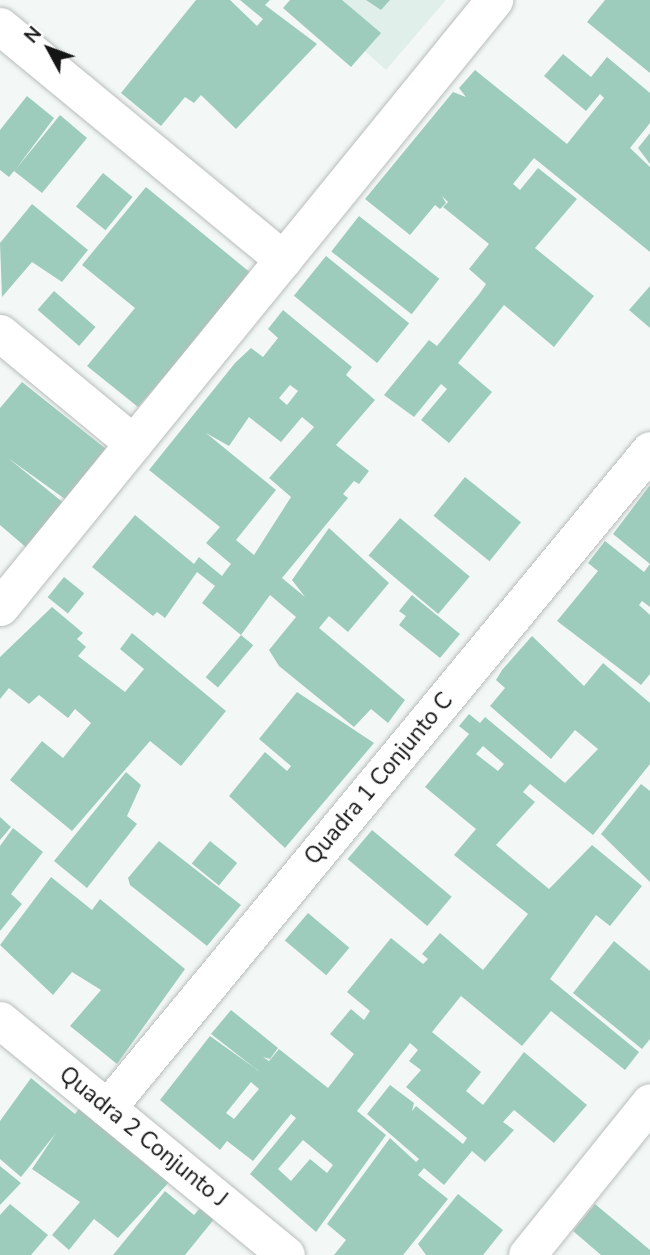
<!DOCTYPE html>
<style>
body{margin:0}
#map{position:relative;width:650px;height:1255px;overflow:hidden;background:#f3f8f6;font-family:"Nunito Sans",sans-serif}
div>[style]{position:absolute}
.built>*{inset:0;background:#e1efea}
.building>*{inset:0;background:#9eccbc;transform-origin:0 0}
.roads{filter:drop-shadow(0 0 2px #b8bdbb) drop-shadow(0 0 2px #b8bdbb)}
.minor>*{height:37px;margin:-18.5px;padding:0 18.5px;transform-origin:18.5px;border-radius:18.5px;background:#fff}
span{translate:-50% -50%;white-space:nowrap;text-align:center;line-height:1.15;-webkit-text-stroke:5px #fff;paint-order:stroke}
.street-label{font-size:23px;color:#141615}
.north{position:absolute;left:14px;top:14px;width:70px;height:70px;-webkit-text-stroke:5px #fff;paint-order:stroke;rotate:311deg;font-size:19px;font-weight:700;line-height:28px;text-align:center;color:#141615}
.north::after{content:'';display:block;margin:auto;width:24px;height:32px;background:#141615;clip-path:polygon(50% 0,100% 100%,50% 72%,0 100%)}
</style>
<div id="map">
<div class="built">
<i style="clip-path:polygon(307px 0,446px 0,386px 70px)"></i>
</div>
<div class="building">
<i style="clip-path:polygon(196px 0,230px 0,257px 26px,263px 19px,240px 0,270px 0,265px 5px,317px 44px,236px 129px,201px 95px,194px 103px,185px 97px,161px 126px,121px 93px)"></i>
<i style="clip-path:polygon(290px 0,342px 0,381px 33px,351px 67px,283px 8px)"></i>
<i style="clip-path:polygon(366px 0,390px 0,381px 10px)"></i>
<i style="clip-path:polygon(605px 0,650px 0,650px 73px,587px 22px)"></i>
<i style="clip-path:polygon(563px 54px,591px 77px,607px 57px,650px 93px,650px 123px,630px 148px,650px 167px,650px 252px,534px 158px,513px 184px,520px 190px,538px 168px,577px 199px,535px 248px,594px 296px,554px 347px,504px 305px,458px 363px,492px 392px,449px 443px,421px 420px,447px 389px,441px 384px,414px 417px,384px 395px,429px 340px,437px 346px,480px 293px,486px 284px,469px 269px,489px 244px,443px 207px,448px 202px,442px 196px,446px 203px,440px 209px,435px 205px,410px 235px,365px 199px,453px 92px,466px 97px,459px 88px,475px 70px,567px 144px,604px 98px,600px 94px,586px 111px,544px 76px)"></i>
<i style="clip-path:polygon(27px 96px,54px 118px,16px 169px,60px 115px,87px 138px,42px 193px,14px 171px,9px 177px,0 170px,0 130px)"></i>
<i style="clip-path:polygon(650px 133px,650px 164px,638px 148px)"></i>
<i style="left:103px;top:173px;width:38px;height:43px;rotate:39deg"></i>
<i style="clip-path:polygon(146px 187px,252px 274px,138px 407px,87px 366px,135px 308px,82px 265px)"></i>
<i style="clip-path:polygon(32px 204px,88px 250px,62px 282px,32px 262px,2px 297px,0 243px)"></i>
<i style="left:359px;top:216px;width:102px;height:45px;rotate:38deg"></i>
<i style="left:326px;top:256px;width:107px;height:51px;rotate:39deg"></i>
<i style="clip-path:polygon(650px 286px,650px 328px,629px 310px)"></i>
<i style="left:54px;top:291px;width:55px;height:25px;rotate:41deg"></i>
<i style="clip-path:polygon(evenodd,283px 310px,352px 367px,346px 375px,375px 400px,336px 445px,369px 471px,359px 484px,354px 481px,343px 494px,348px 498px,282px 578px,305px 597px,292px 580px,329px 528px,389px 583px,348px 632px,317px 606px,329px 616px,319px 628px,405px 700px,388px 723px,371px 709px,354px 727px,279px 666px,269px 650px,296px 617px,270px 595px,241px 635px,202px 603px,215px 586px,197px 572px,165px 618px,157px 612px,153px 616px,92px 567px,135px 515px,194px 564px,199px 557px,222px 576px,227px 569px,231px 564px,206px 543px,220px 527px,149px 470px,235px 363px,251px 348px,263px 357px,278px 338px,268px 329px,283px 310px,290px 385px,298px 391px,287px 405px,279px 398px,290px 385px,283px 310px,249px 417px,281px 442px,302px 417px,314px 427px,269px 478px,291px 497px,254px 555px,236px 540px,276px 490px,206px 433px,229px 446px,249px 417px)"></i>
<i style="clip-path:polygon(22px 382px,106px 449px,65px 499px,8px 458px,65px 504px,28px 549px,0 525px,0 408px)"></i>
<i style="left:465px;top:477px;width:72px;height:50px;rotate:39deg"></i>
<i style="clip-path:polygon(650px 485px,650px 607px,642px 601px,639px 605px,650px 615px,650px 674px,641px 685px,557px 621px,598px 571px,588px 563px,605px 541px,644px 572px,650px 564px,613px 534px)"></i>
<i style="left:400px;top:518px;width:91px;height:49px;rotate:40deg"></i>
<i style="left:64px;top:577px;width:26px;height:26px;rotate:39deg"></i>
<i style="clip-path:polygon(412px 595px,460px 634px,440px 658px,399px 625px,406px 616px,399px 611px)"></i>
<i style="clip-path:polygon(52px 607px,83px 633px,77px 639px,86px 647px,78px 656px,125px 692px,144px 669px,120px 649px,132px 633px,226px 711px,181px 766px,150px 741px,72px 831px,10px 780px,42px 741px,63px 758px,91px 723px,75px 709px,68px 718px,39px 695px,29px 704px,9px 688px,0 699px,0 657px)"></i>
<i style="left:241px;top:635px;width:16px;height:55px;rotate:40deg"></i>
<i style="clip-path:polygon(evenodd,532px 636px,584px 686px,603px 663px,650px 703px,650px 764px,593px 835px,530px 784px,523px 792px,535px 802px,496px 845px,549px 889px,592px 845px,642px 886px,610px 926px,596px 915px,550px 979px,639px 1052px,625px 1070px,551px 1011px,522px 1046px,461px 996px,432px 1032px,481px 1072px,466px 1091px,483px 1105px,524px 1052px,587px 1105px,554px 1143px,514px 1110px,503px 1122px,514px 1130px,485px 1162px,472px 1151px,444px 1185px,424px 1168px,418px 1175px,448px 1199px,403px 1255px,334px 1255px,346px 1240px,327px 1224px,390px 1138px,416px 1162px,419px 1159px,367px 1114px,390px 1085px,414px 1103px,412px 1111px,416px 1106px,463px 1144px,467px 1138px,406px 1087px,421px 1070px,409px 1061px,418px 1050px,410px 1043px,357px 1111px,386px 1135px,316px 1232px,250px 1174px,296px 1118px,291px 1114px,253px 1161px,227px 1141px,220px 1150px,160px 1100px,210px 1036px,260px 1072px,211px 1034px,231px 1010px,278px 1048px,270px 1059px,263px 1057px,269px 1061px,279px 1049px,328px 1088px,354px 1054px,330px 1034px,351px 1009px,364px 1020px,370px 1011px,347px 992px,391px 938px,423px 964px,428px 959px,422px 954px,440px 933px,483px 970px,528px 914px,454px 855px,476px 829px,425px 787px,469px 734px,459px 726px,469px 714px,480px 723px,485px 717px,565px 783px,598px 749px,575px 730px,551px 759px,490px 706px,505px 688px,496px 680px,502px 670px,532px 636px,483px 746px,504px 764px,498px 771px,476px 754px,483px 746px,532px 636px,251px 1082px,259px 1089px,234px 1119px,226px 1113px,251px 1082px,532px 636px,303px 1140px,333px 1165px,327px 1173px,310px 1159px,291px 1181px,278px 1169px,303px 1140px)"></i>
<i style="clip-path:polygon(297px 692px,374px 743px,285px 848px,229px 796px,265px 752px,287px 771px,291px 766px,259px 739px)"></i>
<i style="clip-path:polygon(126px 772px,141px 785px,127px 816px,137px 824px,87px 888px,54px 861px)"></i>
<i style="clip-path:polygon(641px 784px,650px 791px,650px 882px,601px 834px)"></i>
<i style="clip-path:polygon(0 817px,11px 827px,0 840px)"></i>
<i style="clip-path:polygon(13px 828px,43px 852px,11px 894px,22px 904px,0 931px,0 846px)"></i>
<i style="left:372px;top:830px;width:104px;height:38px;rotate:40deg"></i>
<i style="clip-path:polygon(159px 841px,241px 905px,207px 946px,130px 885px,128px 878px)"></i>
<i style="left:210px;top:841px;width:35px;height:29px;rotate:39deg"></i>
<i style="clip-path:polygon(51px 877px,92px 910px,100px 899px,185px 969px,117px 1064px,70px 1026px,101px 990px,72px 972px,53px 995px,0 945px)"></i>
<i style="left:308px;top:913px;width:54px;height:36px;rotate:40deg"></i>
<i style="clip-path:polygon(614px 941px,650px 971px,650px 1039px,642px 1049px,573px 993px)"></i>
<i style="clip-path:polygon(31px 1078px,75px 1114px,81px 1106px,170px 1181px,118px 1238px,94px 1219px,69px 1250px,52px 1235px,80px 1202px,32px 1169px,56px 1133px,21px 1177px,0 1159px,0 1121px)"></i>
<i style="clip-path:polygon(0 1166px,21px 1183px,0 1205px)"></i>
<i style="clip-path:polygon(165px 1191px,194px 1215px,201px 1207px,215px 1218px,185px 1255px,113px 1255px)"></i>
<i style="clip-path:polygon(458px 1194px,503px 1230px,483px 1255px,426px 1255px,418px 1244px)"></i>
<i style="clip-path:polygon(10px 1204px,48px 1235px,31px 1255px,0 1255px,0 1215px)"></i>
<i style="clip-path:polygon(595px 1204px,650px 1250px,650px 1255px,601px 1255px,573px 1231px)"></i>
</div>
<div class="roads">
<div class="minor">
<i style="left:0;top:26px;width:367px;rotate:39.5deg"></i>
<i style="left:0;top:333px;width:173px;rotate:39.6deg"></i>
<i style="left:0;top:607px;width:783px;rotate:-50.86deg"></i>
<i style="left:0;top:1020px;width:370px;rotate:39.4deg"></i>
<i style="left:107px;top:1108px;width:853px;rotate:-50.47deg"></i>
<i style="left:527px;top:1255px;width:196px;rotate:-51.2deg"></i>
</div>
</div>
<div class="street-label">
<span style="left:379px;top:779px;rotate:-50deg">Quadra 1 Conjunto C</span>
<span style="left:143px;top:1137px;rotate:39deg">Quadra 2 Conjunto J</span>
</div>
<div class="north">N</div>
</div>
